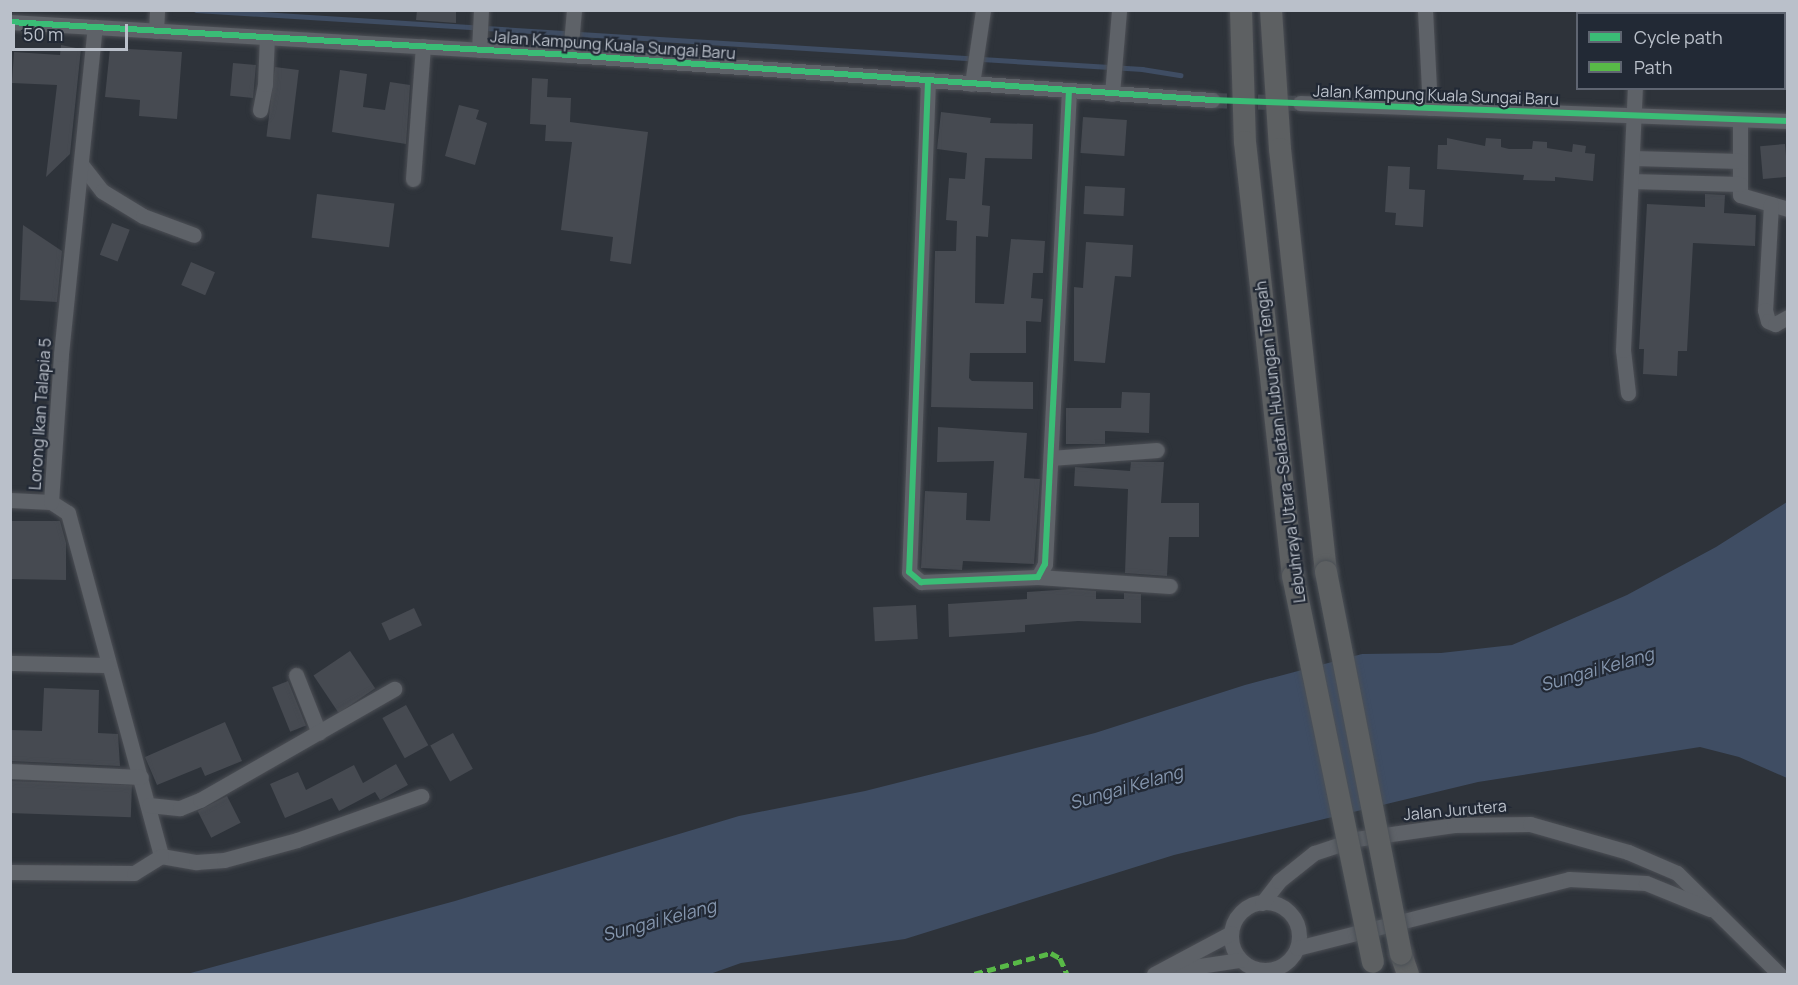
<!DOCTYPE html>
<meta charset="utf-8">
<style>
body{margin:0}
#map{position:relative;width:1798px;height:985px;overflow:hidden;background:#2e333a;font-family:Manrope,sans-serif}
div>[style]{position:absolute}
.water>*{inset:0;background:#3f4d63}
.stream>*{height:4.5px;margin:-2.25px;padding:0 2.25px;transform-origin:2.25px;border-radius:2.25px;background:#3f4d63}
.building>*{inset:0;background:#464a51;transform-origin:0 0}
.minor-tunnel>*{height:15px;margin-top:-7.5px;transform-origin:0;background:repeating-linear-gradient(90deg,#434850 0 15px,transparent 0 23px)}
.roads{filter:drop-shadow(0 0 2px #4c4f55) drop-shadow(0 0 2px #4c4f55)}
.minor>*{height:15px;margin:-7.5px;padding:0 7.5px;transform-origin:7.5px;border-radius:7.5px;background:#5e6268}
.minor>.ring{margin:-7.5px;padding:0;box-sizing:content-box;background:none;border:15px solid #5e6268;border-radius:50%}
.highway>*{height:22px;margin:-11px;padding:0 11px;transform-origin:11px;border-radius:11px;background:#5d6062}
.bridges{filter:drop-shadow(0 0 2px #4b5056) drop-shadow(0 0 2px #4b5056)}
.highway-bridge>*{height:22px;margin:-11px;padding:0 11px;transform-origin:11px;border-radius:11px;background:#5d6062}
.quiet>*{height:4.5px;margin-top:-2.25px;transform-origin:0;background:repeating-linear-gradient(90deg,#58b947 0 9px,transparent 0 13.5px)}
.cycleway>*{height:6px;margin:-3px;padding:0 3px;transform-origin:3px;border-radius:3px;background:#3abd76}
span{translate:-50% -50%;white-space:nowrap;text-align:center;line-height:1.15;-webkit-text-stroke:4.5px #222935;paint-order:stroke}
.street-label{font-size:16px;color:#bac0ca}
.water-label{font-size:18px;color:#8596ae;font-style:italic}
.frame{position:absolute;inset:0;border:12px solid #bac0ca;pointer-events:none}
.legend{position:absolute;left:1576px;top:12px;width:210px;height:78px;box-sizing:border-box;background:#222935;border:2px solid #5f6571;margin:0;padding:8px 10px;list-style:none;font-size:18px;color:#bac0ca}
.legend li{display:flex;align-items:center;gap:12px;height:30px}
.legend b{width:30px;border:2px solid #5f6571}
.scale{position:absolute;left:12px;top:24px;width:116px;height:27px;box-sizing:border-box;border:3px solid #bac0ca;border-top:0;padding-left:8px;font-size:18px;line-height:21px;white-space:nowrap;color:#bac0ca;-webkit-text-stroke:4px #222935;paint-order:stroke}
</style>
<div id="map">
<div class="water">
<i style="clip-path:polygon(1787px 502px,1787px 778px,1739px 757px,1700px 747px,1478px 782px,1174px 855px,905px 939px,741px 963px,710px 974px,187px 974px,455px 901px,739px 816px,865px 791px,1095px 733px,1245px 685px,1362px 654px,1441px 653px,1512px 645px,1627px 595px,1716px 547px)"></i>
</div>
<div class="stream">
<i style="left:196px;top:10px;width:948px;rotate:3.57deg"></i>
<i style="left:1142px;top:69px;width:39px;rotate:9deg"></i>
</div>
<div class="building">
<i style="clip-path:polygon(417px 10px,456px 10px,456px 23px,416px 20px)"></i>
<i style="clip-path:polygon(61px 45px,81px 49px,70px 154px,46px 177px,57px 85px,12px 83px,14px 52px,60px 55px)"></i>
<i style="clip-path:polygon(110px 48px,182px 52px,177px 119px,139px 116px,140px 100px,105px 97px)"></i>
<i style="left:233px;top:63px;width:23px;height:33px;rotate:5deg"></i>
<i style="left:275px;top:67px;width:24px;height:70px;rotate:7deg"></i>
<i style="clip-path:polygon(340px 70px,367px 74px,363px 107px,385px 110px,390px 82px,410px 85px,406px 144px,332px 132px)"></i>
<i style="clip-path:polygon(532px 78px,548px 79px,547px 97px,571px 98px,570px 122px,648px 132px,631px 264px,610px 261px,613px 237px,561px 230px,572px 142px,545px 141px,546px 125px,530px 124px)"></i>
<i style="clip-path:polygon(459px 105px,479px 110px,476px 119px,487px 123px,475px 165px,445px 156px)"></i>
<i style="clip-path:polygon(941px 112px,991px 118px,990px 123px,1033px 124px,1032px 159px,985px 158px,982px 205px,990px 206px,988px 237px,976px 236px,975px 303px,1004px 304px,1011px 239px,1045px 241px,1043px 273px,1033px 273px,1031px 298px,1043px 299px,1041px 322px,1026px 321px,1026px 353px,970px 353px,969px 378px,972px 381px,1033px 382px,1033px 409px,931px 407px,935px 251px,956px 251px,957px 221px,946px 220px,949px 178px,965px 179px,967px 153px,937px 149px)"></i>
<i style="left:1083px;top:117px;width:44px;height:36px;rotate:4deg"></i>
<i style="clip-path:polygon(1447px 138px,1485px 146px,1486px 138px,1501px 139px,1501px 147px,1509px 149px,1532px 149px,1533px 141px,1547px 142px,1547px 148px,1572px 152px,1573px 144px,1586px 146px,1585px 153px,1595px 154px,1593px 181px,1555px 177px,1555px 181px,1523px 180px,1524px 175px,1437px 169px,1438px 145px,1447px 145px)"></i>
<i style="left:1785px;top:144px;width:33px;height:25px;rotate:85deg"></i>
<i style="clip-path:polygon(1388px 166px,1410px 167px,1409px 189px,1425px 190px,1423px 227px,1395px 225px,1396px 213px,1385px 212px)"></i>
<i style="left:1085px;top:186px;width:40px;height:28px;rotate:3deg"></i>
<i style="left:317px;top:194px;width:78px;height:44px;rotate:7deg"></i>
<i style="clip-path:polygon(1705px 194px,1725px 195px,1724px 213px,1756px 215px,1755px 246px,1693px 243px,1687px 351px,1678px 351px,1677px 376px,1643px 374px,1644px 349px,1639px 349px,1647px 204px,1705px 207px)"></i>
<i style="left:112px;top:223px;width:19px;height:34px;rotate:21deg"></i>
<i style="clip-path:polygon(23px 225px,62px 251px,57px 302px,20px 300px)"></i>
<i style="clip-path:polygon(1086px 242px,1133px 245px,1131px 277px,1115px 276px,1105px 363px,1074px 361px,1074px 287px,1083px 288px)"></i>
<i style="left:191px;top:262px;width:26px;height:25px;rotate:23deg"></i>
<i style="clip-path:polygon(1122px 392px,1150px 393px,1149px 433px,1105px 431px,1105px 444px,1066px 444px,1066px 408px,1121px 408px)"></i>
<i style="clip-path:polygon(938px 427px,1027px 433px,1024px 478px,1040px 479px,1034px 564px,963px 561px,962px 570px,921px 568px,925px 491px,967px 493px,966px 520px,990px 521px,994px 461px,937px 462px)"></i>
<i style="clip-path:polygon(1131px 462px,1164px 462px,1161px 503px,1199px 503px,1199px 537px,1169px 537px,1167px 576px,1125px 573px,1128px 489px,1074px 486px,1075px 467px,1130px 471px)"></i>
<i style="clip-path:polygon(10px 521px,60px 521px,66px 543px,66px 580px,10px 579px)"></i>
<i style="clip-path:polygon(1071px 589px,1096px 591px,1096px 599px,1124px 599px,1124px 593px,1141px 594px,1141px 623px,1078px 621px,1025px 625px,1025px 632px,949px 637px,948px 604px,1027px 599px,1027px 592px)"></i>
<i style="left:916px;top:605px;width:34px;height:43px;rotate:87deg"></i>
<i style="left:414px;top:608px;width:19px;height:36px;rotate:65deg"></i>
<i style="left:350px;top:651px;width:45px;height:44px;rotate:56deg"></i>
<i style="left:288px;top:681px;width:48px;height:17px;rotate:68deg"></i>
<i style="clip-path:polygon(44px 688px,99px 690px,98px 733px,118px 734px,120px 766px,10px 761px,10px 730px,42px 731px)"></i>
<i style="left:406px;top:705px;width:46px;height:27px;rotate:61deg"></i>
<i style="clip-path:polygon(225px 722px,242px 761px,205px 776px,201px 767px,157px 785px,145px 757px)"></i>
<i style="left:453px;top:733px;width:41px;height:26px;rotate:61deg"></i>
<i style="clip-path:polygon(396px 764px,408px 785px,380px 800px,375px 792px,339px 811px,332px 798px,285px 818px,270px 784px,298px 772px,306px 790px,354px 765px,363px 783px)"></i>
<i style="left:10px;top:781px;width:122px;height:32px;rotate:2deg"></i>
<i style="left:227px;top:796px;width:30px;height:33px;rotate:63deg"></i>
</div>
<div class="minor-tunnel">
<i style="left:1212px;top:100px;width:88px;rotate:2deg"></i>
</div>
<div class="roads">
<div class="minor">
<i style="left:1425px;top:10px;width:98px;rotate:87.1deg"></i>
<i style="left:1637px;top:14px;width:4px;rotate:-90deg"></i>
<i style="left:10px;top:22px;width:561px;rotate:3.37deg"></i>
<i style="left:570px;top:55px;width:644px;rotate:4.01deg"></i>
<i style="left:156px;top:31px;width:21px;rotate:-87deg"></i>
<i style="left:479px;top:50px;width:40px;rotate:-87.1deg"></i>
<i style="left:570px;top:55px;width:45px;rotate:-84.9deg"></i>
<i style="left:928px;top:81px;width:491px;rotate:92.2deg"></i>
<i style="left:909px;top:572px;width:16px;rotate:40deg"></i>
<i style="left:921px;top:582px;width:117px;rotate:-2.4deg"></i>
<i style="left:1038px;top:577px;width:15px;rotate:-62deg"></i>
<i style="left:1045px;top:564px;width:474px;rotate:-87.1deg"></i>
<i style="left:972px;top:84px;width:75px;rotate:-81.5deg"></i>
<i style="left:1112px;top:94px;width:84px;rotate:-85.2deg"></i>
<i style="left:1300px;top:103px;width:488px;rotate:2.1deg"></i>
<i style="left:260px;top:110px;width:26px;rotate:-79deg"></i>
<i style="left:265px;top:84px;width:47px;rotate:-87.6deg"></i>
<i style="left:1740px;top:120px;width:75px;rotate:90deg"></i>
<i style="left:1740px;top:195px;width:50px;rotate:16.3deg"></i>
<i style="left:1633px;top:158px;width:107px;rotate:1.6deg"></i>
<i style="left:81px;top:164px;width:34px;rotate:52deg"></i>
<i style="left:102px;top:191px;width:48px;rotate:31.4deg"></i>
<i style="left:143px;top:216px;width:54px;rotate:20.4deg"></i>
<i style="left:413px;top:179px;width:133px;rotate:-85.7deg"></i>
<i style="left:1631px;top:181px;width:109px;rotate:1.6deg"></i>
<i style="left:1771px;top:204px;width:106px;rotate:93.2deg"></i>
<i style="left:1765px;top:310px;width:11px;rotate:75deg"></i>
<i style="left:1768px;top:321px;width:8px;rotate:23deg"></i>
<i style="left:1775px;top:324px;width:15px;rotate:-28deg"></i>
<i style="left:1628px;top:393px;width:43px;rotate:-96.6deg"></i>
<i style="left:1623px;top:350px;width:262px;rotate:-87.4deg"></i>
<i style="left:1051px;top:458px;width:106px;rotate:-4.3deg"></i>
<i style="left:10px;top:500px;width:41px;rotate:2.8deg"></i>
<i style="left:51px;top:502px;width:20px;rotate:33deg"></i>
<i style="left:68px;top:513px;width:355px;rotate:74.8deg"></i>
<i style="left:51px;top:502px;width:148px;rotate:-86.1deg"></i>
<i style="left:61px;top:354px;width:329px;rotate:-84.1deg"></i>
<i style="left:1038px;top:577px;width:132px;rotate:3.9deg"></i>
<i style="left:10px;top:663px;width:98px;rotate:1.2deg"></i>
<i style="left:296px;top:675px;width:62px;rotate:68.4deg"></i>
<i style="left:10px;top:771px;width:131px;rotate:2.6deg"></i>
<i style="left:149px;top:805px;width:31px;rotate:6deg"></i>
<i style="left:180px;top:808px;width:22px;rotate:-22deg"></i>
<i style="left:200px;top:800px;width:224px;rotate:-29.8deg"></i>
<i style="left:161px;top:856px;width:36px;rotate:10deg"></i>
<i style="left:196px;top:862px;width:28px;rotate:-4deg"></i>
<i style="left:224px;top:860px;width:76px;rotate:-15.3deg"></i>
<i style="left:297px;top:840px;width:132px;rotate:-19.5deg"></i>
<i style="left:10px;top:872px;width:124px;rotate:0.5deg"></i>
<i style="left:134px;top:873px;width:32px;rotate:-32deg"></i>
<i class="ring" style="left:1231px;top:902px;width:53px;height:53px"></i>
<i style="left:1262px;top:903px;width:28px;rotate:-52deg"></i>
<i style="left:1279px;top:881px;width:45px;rotate:-38.7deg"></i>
<i style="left:1314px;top:853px;width:44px;rotate:-18.4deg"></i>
<i style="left:1356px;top:839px;width:99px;rotate:-8.1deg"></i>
<i style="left:1454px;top:825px;width:76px;rotate:-0.8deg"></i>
<i style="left:1530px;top:824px;width:102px;rotate:15.9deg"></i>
<i style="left:1628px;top:852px;width:53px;rotate:23.2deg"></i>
<i style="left:1677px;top:873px;width:144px;rotate:44.7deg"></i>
<i style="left:1297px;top:948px;width:281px;rotate:-14.2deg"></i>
<i style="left:1569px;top:879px;width:77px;rotate:3deg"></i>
<i style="left:1646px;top:883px;width:69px;rotate:22.1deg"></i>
<i style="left:1173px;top:970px;width:68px;rotate:-8.5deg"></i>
<i style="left:1154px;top:974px;width:87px;rotate:-28deg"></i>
</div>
<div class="highway">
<i style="left:1241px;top:10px;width:132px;rotate:88.3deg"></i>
<i style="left:1245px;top:142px;width:437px;rotate:83.7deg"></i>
<i style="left:1271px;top:10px;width:139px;rotate:86.3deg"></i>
<i style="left:1280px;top:149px;width:425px;rotate:83.8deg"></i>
<i style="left:1401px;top:954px;width:21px;rotate:71deg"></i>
</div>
</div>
<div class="bridges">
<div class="highway-bridge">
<i style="left:1326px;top:572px;width:389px;rotate:78.9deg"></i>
<i style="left:1293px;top:576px;width:394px;rotate:78.3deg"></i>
</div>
</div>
<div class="quiet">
<i style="left:974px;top:974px;width:80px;rotate:-15.3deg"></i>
<i style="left:1051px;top:953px;width:10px;rotate:29deg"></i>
<i style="left:1060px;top:958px;width:17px;rotate:66deg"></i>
</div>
<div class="cycleway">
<i style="left:10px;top:22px;width:561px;rotate:3.37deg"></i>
<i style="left:570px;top:55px;width:644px;rotate:4.01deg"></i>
<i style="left:1212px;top:100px;width:576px;rotate:2.09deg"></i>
<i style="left:928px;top:81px;width:491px;rotate:92.2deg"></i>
<i style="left:909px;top:572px;width:16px;rotate:40deg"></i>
<i style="left:921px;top:582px;width:117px;rotate:-2.4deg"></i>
<i style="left:1038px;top:577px;width:15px;rotate:-62deg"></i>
<i style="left:1045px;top:564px;width:474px;rotate:-87.1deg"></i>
</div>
<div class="street-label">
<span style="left:613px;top:45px;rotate:4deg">Jalan Kampung Kuala Sungai Baru</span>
<span style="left:1436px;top:95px;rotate:2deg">Jalan Kampung Kuala Sungai Baru</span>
<span style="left:40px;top:414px;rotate:-86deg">Lorong Ikan Talapia 5</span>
<span style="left:1280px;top:442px;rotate:-97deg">Lebuhraya Utara–Selatan Hubungan Tengah</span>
<span style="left:1455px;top:810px;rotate:-5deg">Jalan Jurutera</span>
</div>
<div class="water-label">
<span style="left:1597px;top:669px;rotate:-16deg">Sungai Kelang</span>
<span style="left:1126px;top:787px;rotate:-16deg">Sungai Kelang</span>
<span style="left:659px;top:920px;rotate:-15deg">Sungai Kelang</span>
</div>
<div class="frame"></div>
<ul class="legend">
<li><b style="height:8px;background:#3abd76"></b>Cycle path</li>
<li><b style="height:8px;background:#58b947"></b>Path</li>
</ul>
<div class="scale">50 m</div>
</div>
